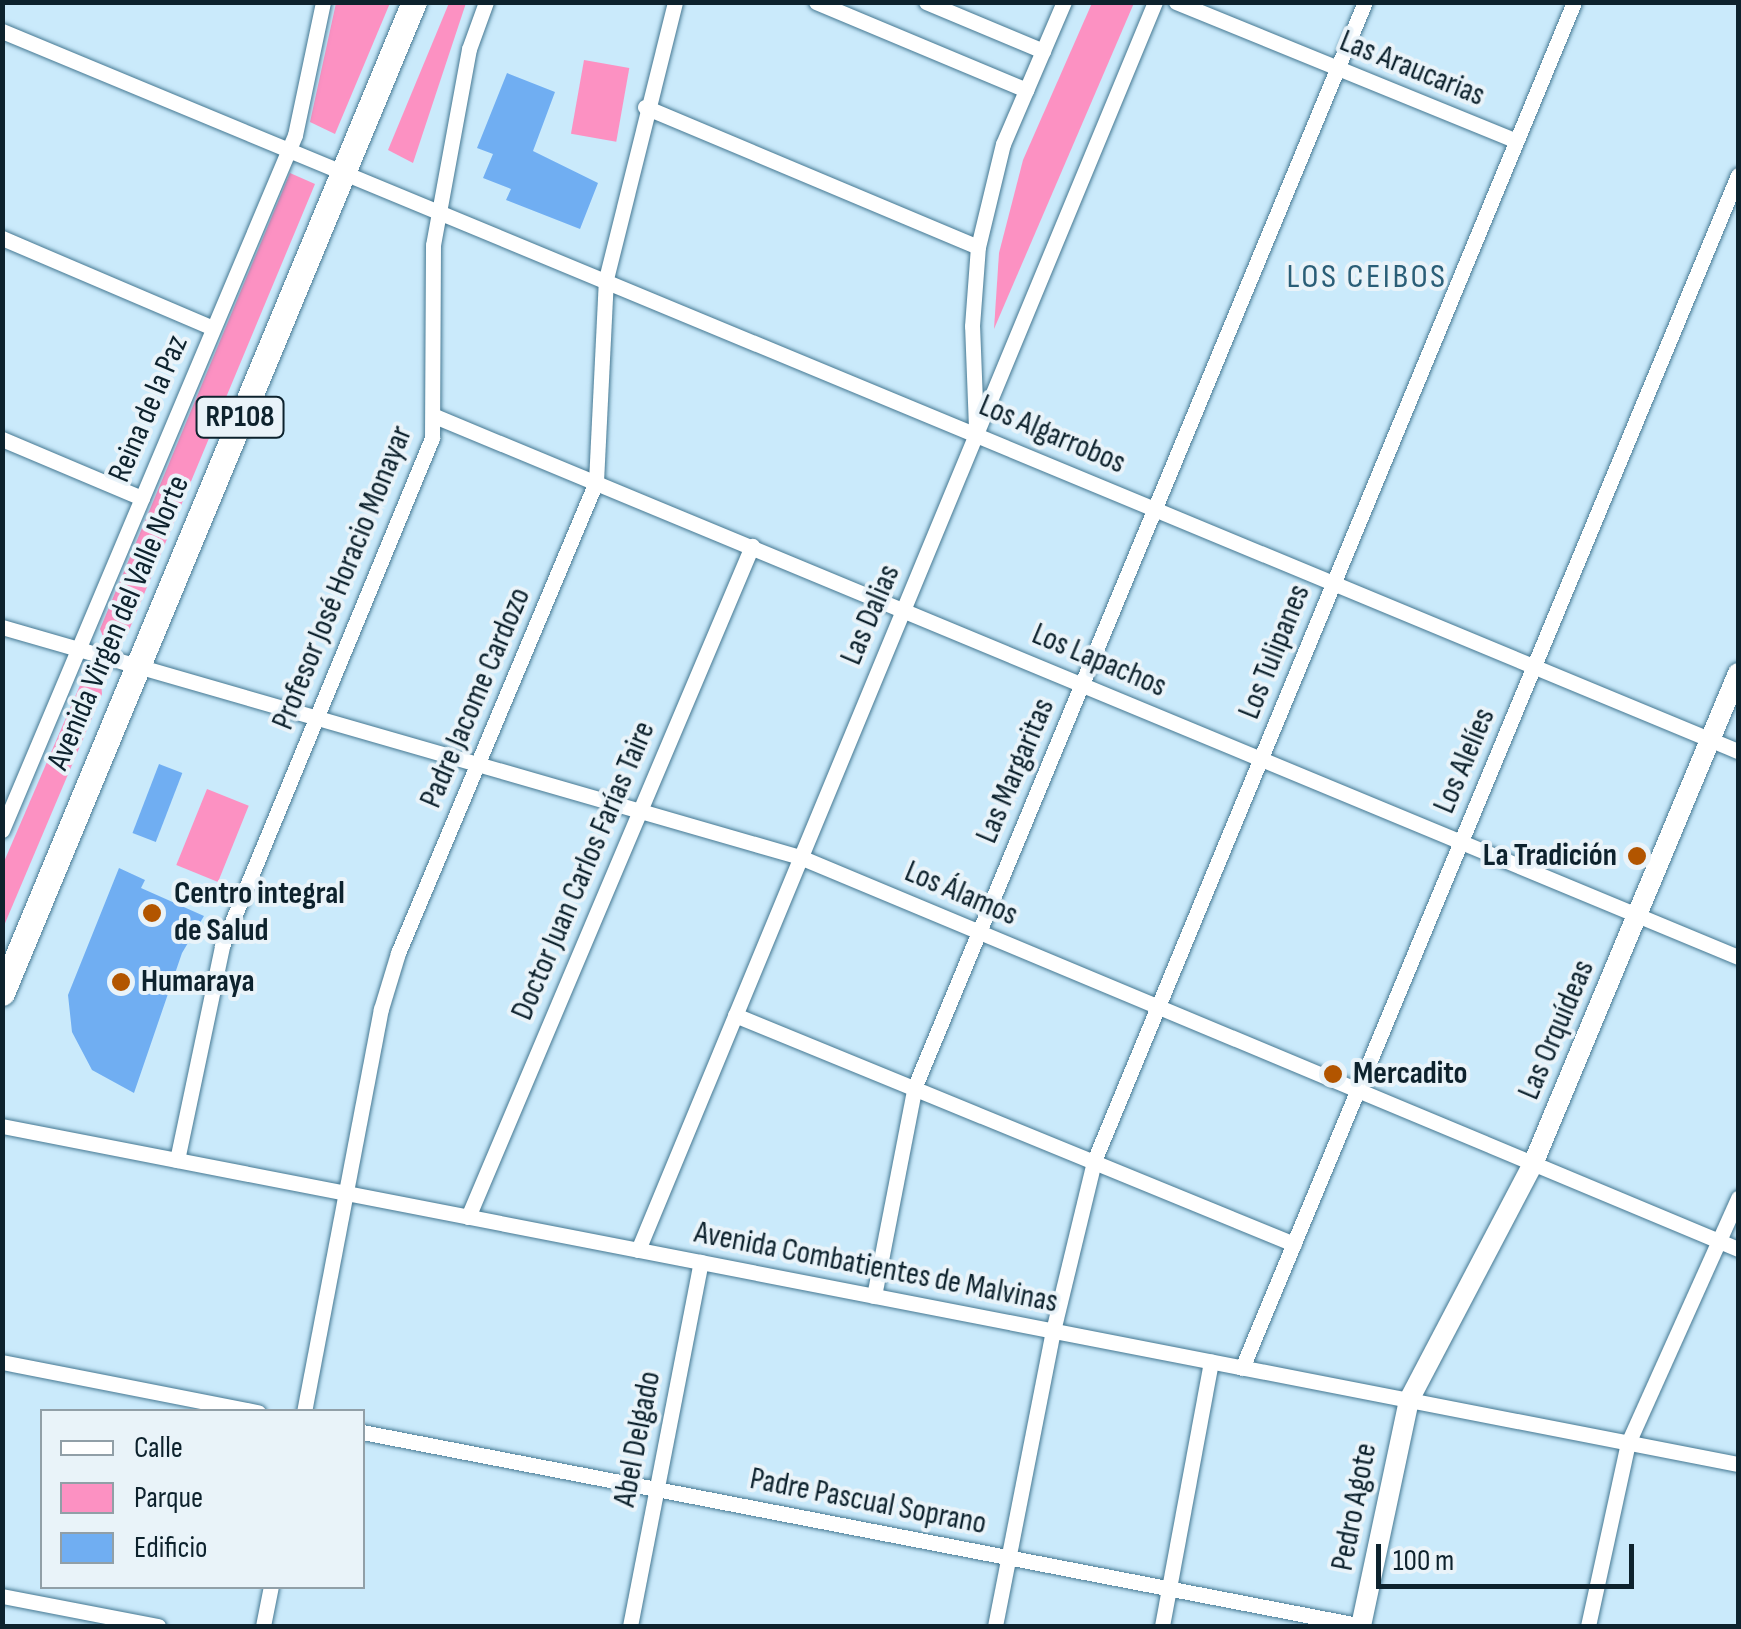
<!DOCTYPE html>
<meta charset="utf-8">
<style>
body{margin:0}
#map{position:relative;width:1741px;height:1629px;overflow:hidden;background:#caeafb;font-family:"Sofia Sans Condensed",sans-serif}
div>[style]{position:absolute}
.green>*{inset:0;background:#fc91c2;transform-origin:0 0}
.building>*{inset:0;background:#70aef2;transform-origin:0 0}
.roads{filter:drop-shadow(0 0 2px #457892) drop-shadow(0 0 2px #457892)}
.minor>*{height:15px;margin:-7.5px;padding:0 7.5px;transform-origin:7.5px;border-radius:7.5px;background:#fff}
.tertiary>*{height:20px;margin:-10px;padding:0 10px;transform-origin:10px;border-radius:10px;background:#fff}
.primary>*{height:25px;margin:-12.5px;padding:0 12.5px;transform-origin:12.5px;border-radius:12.5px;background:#fff}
.dots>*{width:28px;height:28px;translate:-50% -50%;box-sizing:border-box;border:5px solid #e9f3f9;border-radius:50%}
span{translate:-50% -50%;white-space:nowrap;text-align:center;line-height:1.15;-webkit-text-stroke:8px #e9f3f9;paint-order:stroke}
.shield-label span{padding:2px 8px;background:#e9f3f9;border:2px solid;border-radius:8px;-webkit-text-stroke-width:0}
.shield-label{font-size:30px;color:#0d222d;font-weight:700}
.street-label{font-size:32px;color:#0d222d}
.poi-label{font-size:32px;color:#0d222d;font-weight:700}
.right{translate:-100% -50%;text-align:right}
.left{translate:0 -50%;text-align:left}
.neighbourhood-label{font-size:35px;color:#2a5e77;letter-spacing:2.5px}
.frame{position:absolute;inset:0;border:5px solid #0d222d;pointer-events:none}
.legend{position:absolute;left:40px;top:1409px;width:325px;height:180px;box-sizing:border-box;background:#e9f3f9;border:2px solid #919fa7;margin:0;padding:12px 18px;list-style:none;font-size:30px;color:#0d222d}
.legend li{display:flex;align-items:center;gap:20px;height:50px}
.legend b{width:50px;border:2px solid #919fa7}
.scale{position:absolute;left:1376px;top:1544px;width:258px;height:45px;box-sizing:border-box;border:5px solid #0d222d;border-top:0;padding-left:12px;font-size:30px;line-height:35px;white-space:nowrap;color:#0d222d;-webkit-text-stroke:8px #e9f3f9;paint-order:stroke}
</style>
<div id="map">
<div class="green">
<i style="clip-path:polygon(336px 3px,390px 3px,335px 134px,310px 122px)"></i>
<i style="clip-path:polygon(449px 3px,466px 3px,413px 163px,388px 150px)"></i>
<i style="clip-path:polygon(1092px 3px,1134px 3px,994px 329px,999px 253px,1023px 160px)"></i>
<i style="left:584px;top:60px;width:46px;height:75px;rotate:10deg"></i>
<i style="clip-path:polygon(290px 173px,315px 184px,127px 635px,104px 639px,100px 629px)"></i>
<i style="clip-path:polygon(84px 676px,101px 682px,102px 694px,3px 928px,3px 864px)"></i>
<i style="left:207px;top:789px;width:45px;height:82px;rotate:22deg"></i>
</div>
<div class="building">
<i style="clip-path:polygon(507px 73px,555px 92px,533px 151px,598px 183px,580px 229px,506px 200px,511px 189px,483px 178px,493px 154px,477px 148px)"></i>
<i style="left:159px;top:764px;width:25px;height:74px;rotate:21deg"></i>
<i style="clip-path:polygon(119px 868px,145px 880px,141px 888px,204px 916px,182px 953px,134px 1093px,92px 1070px,72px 1032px,68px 995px)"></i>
</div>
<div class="roads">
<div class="minor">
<i style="left:816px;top:2px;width:228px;rotate:22.7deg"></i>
<i style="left:926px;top:2px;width:127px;rotate:22.7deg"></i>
<i style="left:1176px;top:2px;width:367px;rotate:22.2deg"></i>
<i style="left:2px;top:31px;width:1879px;rotate:22.53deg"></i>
<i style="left:645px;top:107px;width:361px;rotate:22.8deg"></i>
<i style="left:2px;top:238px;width:229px;rotate:23.1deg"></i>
<i style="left:437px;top:417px;width:1409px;rotate:22.54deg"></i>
<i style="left:976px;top:428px;width:102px;rotate:-92.2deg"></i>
<i style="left:972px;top:326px;width:79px;rotate:-85.7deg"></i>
<i style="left:978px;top:247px;width:106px;rotate:-76.4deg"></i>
<i style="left:1003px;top:144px;width:155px;rotate:-66.8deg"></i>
<i style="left:2px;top:439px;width:152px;rotate:22.9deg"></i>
<i style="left:2px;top:627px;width:830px;rotate:16.08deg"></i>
<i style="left:800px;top:857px;width:1017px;rotate:22.68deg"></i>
<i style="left:2px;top:830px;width:754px;rotate:-67.14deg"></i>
<i style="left:295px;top:135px;width:136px;rotate:-78.1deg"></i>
<i style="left:735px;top:1015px;width:604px;rotate:22.28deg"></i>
<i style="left:2px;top:1126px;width:1769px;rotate:11.02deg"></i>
<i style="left:177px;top:1160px;width:219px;rotate:-78.1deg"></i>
<i style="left:222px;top:946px;width:550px;rotate:-67.54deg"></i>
<i style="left:432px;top:438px;width:193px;rotate:-89.7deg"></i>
<i style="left:433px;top:245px;width:199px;rotate:-79.6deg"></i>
<i style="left:469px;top:49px;width:50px;rotate:-70.1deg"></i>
<i style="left:468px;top:1217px;width:729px;rotate:-67.06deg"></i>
<i style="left:638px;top:1250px;width:1351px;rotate:-67.5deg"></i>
<i style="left:874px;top:1296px;width:214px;rotate:-79deg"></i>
<i style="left:915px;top:1086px;width:1174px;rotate:-67.46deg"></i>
<i style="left:2px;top:1362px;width:261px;rotate:11.1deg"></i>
<i style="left:1242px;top:1368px;width:1292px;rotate:-67.42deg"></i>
<i style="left:304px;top:1412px;width:410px;rotate:-79.2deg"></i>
<i style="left:381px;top:1009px;width:59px;rotate:-73.1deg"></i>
<i style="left:398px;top:953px;width:511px;rotate:-67.2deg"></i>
<i style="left:596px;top:482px;width:203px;rotate:-87.2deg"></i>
<i style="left:606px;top:279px;width:285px;rotate:-76deg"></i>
<i style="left:362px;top:1432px;width:1020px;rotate:10.97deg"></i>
<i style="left:2px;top:1596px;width:159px;rotate:10.9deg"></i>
<i style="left:263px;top:1626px;width:41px;rotate:-78.7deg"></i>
<i style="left:630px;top:1626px;width:371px;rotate:-79deg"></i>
<i style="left:995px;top:1626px;width:301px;rotate:-78.9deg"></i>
<i style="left:1053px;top:1331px;width:175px;rotate:-76.4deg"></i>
<i style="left:1094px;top:1161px;width:1254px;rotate:-67.5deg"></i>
<i style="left:1162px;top:1626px;width:269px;rotate:-79.5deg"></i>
<i style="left:1588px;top:1626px;width:187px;rotate:-77.7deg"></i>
<i style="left:1628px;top:1443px;width:269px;rotate:-65.8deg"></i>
</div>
<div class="tertiary">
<i style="left:1361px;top:1626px;width:231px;rotate:-78deg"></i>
<i style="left:1409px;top:1400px;width:267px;rotate:-62.3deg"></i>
<i style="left:1533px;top:1164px;width:532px;rotate:-67.34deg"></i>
</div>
<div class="primary">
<i style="left:2px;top:993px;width:1073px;rotate:-67.43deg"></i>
</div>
</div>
<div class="dots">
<i style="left:1637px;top:856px;background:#b25500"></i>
<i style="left:152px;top:913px;background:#b25500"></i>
<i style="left:121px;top:982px;background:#b25500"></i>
<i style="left:1333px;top:1074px;background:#b25500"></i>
</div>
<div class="shield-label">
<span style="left:240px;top:417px">RP108</span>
</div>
<div class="street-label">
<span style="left:1412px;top:69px;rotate:22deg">Las Araucarias</span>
<span style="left:149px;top:409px;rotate:-67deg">Reina de la Paz</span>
<span style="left:1052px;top:435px;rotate:23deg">Los Algarrobos</span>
<span style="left:343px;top:578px;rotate:-68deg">Profesor José Horacio Monayar</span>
<span style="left:871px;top:615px;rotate:-67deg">Las Dalias</span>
<span style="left:119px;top:623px;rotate:-67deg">Avenida Virgen del Valle Norte</span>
<span style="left:1275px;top:652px;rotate:-68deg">Los Tulipanes</span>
<span style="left:1099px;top:661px;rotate:23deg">Los Lapachos</span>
<span style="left:476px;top:698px;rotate:-67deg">Padre Jacome Cardozo</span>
<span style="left:1465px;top:761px;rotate:-67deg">Los Alelíes</span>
<span style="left:1016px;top:771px;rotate:-67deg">Las Margaritas</span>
<span style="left:584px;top:871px;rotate:-67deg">Doctor Juan Carlos Farías Taire</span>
<span style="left:961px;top:894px;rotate:23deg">Los Álamos</span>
<span style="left:1557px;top:1030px;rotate:-67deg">Las Orquídeas</span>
<span style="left:876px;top:1268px;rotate:11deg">Avenida Combatientes de Malvinas</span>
<span style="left:638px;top:1439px;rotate:-79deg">Abel Delgado</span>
<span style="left:868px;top:1502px;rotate:11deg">Padre Pascual Soprano</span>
<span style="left:1355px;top:1507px;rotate:-79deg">Pedro Agote</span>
</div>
<div class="poi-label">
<span class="right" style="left:1617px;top:856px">La Tradición</span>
<span class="left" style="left:174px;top:913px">Centro integral<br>de Salud</span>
<span class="left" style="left:141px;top:982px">Humaraya</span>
<span class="left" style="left:1353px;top:1074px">Mercadito</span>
</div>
<div class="neighbourhood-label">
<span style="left:1367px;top:277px">LOS CEIBOS</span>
</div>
<div class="frame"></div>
<ul class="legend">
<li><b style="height:12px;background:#fff"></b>Calle</li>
<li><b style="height:28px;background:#fc91c2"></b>Parque</li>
<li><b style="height:28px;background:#70aef2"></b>Edificio</li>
</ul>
<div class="scale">100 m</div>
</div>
